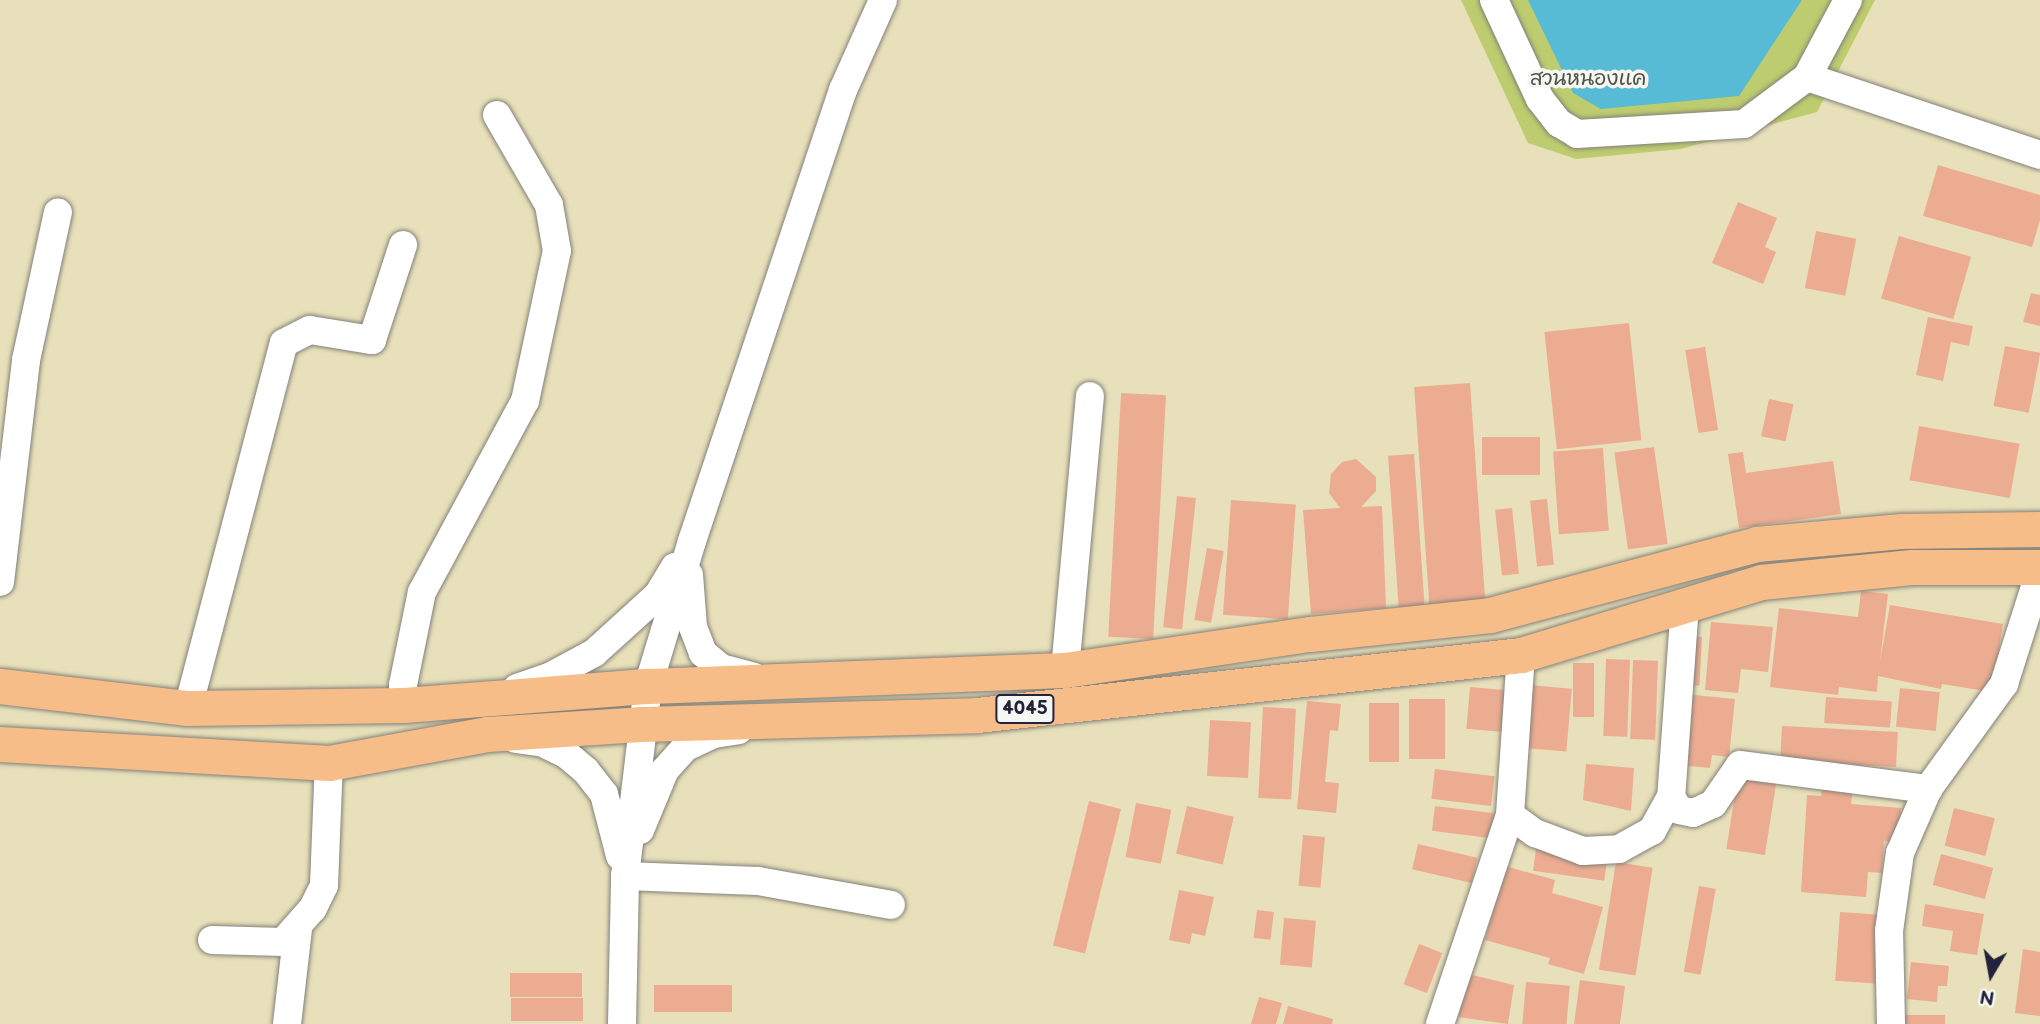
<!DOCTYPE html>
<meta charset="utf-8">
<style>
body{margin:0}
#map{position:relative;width:2040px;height:1024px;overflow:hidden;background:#e7e0ba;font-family:"Balsamiq Sans","Playpen Sans Thai",sans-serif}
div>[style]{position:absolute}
.green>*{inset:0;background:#bdcc6e}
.water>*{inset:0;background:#57bbd6}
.building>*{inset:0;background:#ecac91;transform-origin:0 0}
.roads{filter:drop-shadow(0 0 2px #84817a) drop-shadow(0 0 2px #84817a)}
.minor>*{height:28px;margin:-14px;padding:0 14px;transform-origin:14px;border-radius:14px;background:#fff}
.major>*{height:35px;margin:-17.5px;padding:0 17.5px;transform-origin:17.5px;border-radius:17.5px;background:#f7bd88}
span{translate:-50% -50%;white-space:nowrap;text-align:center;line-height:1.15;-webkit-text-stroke:7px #f6f6f2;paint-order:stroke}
.shield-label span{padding:2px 5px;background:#f6f6f2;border:2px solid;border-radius:5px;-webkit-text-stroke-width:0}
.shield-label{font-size:19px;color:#22223b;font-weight:700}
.park-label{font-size:21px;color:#50554a}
.north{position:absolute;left:1956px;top:940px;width:70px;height:70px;-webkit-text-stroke:5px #f6f6f2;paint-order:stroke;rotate:190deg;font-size:19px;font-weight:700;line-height:28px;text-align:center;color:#22223b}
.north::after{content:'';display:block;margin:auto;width:24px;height:32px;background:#22223b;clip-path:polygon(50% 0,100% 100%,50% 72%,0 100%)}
</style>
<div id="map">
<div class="green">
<i style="clip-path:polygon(1461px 0,1875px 0,1817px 112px,1681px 149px,1576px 159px,1528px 143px)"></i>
</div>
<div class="water">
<i style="clip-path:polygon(1528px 0,1802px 0,1739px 96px,1601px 109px,1573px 93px)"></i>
</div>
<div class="building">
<i style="clip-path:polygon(1938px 165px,2040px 195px,2040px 220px,2032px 247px,1923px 216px)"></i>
<i style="clip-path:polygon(1738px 202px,1777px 218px,1765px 247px,1776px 252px,1763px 284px,1712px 263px)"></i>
<i style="left:1816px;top:231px;width:41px;height:58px;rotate:11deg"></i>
<i style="left:1899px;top:236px;width:75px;height:65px;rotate:16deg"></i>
<i style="clip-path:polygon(2031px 293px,2040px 295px,2040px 326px,2023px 322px)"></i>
<i style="clip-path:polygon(1928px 317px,1973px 326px,1969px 346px,1951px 342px,1943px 381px,1916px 375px)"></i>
<i style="left:1629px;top:323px;width:118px;height:85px;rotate:84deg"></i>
<i style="left:2005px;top:346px;width:36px;height:61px;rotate:11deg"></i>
<i style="left:1705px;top:347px;width:84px;height:20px;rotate:81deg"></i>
<i style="left:1470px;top:383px;width:220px;height:56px;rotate:86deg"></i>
<i style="left:1121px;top:393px;width:45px;height:244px;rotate:3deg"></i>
<i style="left:1769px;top:399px;width:25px;height:38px;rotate:12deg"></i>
<i style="left:1919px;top:426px;width:102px;height:55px;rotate:10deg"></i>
<i style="left:1540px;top:437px;width:38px;height:58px;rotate:90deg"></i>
<i style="left:1654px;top:447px;width:98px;height:40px;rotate:82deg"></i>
<i style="left:1603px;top:448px;width:83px;height:50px;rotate:86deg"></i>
<i style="clip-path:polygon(1743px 452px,1746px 473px,1833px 461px,1841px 514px,1739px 528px,1728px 454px)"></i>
<i style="left:1414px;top:454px;width:153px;height:26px;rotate:86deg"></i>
<i style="clip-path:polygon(1356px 459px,1376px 477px,1376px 491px,1361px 507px,1382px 506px,1386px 608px,1311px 614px,1303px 510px,1340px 508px,1329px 493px,1331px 474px,1342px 462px)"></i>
<i style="left:1177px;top:496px;width:19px;height:132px;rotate:6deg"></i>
<i style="left:1547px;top:499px;width:66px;height:17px;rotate:84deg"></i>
<i style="left:1231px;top:500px;width:65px;height:115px;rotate:4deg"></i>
<i style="left:1512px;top:508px;width:66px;height:17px;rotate:84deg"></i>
<i style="left:1207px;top:548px;width:17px;height:73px;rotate:10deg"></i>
<i style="clip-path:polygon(1861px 591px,1888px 594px,1880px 661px,1890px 605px,2003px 624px,1992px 692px,1942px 684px,1941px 689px,1878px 676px,1877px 692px,1839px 687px,1838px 695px,1770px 687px,1779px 608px,1858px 617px)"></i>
<i style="clip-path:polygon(1711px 622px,1773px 627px,1768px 672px,1741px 669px,1738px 693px,1705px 690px)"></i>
<i style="left:1685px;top:636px;width:17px;height:49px;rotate:3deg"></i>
<i style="left:1606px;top:659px;width:24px;height:77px;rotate:2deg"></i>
<i style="left:1633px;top:660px;width:25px;height:79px;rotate:2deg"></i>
<i style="left:1573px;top:663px;width:21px;height:54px"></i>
<i style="left:1528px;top:685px;width:44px;height:63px;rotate:5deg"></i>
<i style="left:1470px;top:687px;width:37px;height:42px;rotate:5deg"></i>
<i style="left:1900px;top:688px;width:40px;height:39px;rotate:6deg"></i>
<i style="clip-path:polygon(1684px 694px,1735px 699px,1729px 757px,1712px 755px,1710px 768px,1678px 765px)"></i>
<i style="left:1826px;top:697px;width:66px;height:26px;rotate:4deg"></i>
<i style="left:1409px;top:699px;width:36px;height:60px"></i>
<i style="clip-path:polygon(1307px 701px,1341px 704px,1338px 731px,1330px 730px,1325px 782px,1339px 783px,1336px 813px,1297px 809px)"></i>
<i style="left:1369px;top:703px;width:30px;height:59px"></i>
<i style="left:1263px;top:707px;width:33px;height:91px;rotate:3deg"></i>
<i style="left:1210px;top:720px;width:41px;height:56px;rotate:3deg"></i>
<i style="left:1782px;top:726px;width:116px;height:35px;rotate:3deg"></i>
<i style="clip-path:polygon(1586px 764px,1634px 768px,1631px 811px,1583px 800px)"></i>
<i style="left:1435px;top:769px;width:60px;height:30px;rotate:7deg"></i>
<i style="left:1739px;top:769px;width:39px;height:81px;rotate:9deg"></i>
<i style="clip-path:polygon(1822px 786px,1853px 789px,1851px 804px,1901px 808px,1899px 842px,1884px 841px,1882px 873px,1868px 872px,1866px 897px,1801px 892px,1807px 795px,1821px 796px)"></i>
<i style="left:1089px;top:801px;width:33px;height:149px;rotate:14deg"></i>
<i style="left:1136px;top:803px;width:36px;height:55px;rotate:11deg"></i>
<i style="left:1187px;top:806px;width:48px;height:49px;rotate:13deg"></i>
<i style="left:1435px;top:806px;width:60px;height:25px;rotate:7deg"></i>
<i style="left:1954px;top:808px;width:42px;height:39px;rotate:14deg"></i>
<i style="left:1303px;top:835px;width:22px;height:51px;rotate:5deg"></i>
<i style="left:1418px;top:844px;width:61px;height:26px;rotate:13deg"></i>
<i style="left:1536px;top:849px;width:72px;height:22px;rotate:8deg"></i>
<i style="left:1941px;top:854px;width:54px;height:32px;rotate:15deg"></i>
<i style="left:1616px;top:862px;width:37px;height:109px;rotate:9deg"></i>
<i style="clip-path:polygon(1505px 866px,1555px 880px,1552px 893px,1603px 907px,1584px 974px,1548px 964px,1550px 958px,1485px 940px)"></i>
<i style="left:1699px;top:886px;width:17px;height:87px;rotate:10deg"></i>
<i style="clip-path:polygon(1179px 890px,1214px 897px,1205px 936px,1192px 933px,1190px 944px,1169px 940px)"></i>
<i style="clip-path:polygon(1925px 904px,1984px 914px,1977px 955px,1950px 951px,1953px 931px,1922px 926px)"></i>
<i style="left:1257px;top:910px;width:17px;height:28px;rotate:7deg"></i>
<i style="left:1840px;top:912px;width:40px;height:69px;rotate:4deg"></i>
<i style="left:1284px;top:918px;width:32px;height:47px;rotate:5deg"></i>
<i style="left:1419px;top:944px;width:25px;height:43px;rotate:21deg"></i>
<i style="clip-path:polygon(2023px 949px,2040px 952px,2040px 1016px,2015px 1013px)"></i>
<i style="clip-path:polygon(1911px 962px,1949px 966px,1947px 986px,1938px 986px,1937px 1002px,1907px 999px)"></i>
<i style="left:510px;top:973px;width:72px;height:24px"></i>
<i style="clip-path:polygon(1468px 974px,1514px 985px,1508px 1024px,1458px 1017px)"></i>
<i style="clip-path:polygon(1580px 980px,1625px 986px,1620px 1024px,1574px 1024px)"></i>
<i style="left:1526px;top:982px;width:44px;height:42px;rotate:5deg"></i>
<i style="left:732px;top:985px;width:27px;height:78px;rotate:90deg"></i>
<i style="clip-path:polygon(1259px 997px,1282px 1003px,1276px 1024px,1251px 1024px)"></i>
<i style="left:511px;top:998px;width:72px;height:23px"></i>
<i style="clip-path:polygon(1288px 1006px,1333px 1019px,1332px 1024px,1283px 1024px)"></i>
<i style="left:1900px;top:1015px;width:45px;height:9px"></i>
</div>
<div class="roads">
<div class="minor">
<i style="left:1494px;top:0;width:109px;rotate:65.1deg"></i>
<i style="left:1540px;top:99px;width:31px;rotate:52deg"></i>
<i style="left:1559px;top:123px;width:21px;rotate:31deg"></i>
<i style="left:1577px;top:134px;width:167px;rotate:-3.4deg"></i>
<i style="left:1744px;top:124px;width:79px;rotate:-36.7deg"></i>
<i style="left:1807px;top:77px;width:87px;rotate:-62deg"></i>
<i style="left:1807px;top:77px;width:246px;rotate:18.5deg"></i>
<i style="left:689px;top:575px;width:52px;rotate:85.6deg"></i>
<i style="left:693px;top:627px;width:28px;rotate:69deg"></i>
<i style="left:703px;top:653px;width:23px;rotate:40deg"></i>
<i style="left:721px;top:668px;width:34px;rotate:15deg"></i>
<i style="left:0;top:582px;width:224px;rotate:-83.3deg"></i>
<i style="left:26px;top:360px;width:151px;rotate:-77.8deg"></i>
<i style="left:1685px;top:604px;width:194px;rotate:94.1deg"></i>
<i style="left:1671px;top:797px;width:15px;rotate:58deg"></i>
<i style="left:1679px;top:810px;width:14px;rotate:12deg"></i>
<i style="left:1693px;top:813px;width:22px;rotate:-24deg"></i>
<i style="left:1713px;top:804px;width:47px;rotate:-55.3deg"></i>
<i style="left:1740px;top:765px;width:190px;rotate:7.3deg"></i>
<i style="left:1065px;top:670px;width:275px;rotate:-84.8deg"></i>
<i style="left:517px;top:688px;width:36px;rotate:-19deg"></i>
<i style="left:551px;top:676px;width:49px;rotate:-28.1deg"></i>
<i style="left:594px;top:653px;width:86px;rotate:-42.2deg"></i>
<i style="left:658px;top:595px;width:33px;rotate:-59deg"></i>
<i style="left:404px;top:705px;width:20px;rotate:-93deg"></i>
<i style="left:403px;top:685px;width:95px;rotate:-78.5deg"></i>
<i style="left:422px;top:592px;width:217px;rotate:-61.7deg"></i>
<i style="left:525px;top:401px;width:153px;rotate:-78deg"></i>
<i style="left:557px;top:251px;width:47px;rotate:-99.9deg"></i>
<i style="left:549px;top:205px;width:104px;rotate:-120deg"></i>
<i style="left:188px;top:708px;width:377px;rotate:-75.3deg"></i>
<i style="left:284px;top:343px;width:29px;rotate:-27deg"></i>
<i style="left:310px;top:330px;width:63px;rotate:9.2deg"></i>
<i style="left:372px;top:340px;width:100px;rotate:-71.9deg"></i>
<i style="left:516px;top:739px;width:27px;rotate:8deg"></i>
<i style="left:543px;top:743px;width:25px;rotate:26deg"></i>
<i style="left:566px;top:754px;width:26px;rotate:40deg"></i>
<i style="left:586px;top:771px;width:29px;rotate:52deg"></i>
<i style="left:604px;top:794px;width:64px;rotate:75.5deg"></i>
<i style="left:1510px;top:815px;width:31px;rotate:36deg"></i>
<i style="left:1535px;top:833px;width:51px;rotate:20.6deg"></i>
<i style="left:1583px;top:851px;width:36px;rotate:-3deg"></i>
<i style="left:1619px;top:849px;width:38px;rotate:-29deg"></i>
<i style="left:1652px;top:831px;width:39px;rotate:-61deg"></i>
<i style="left:640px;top:830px;width:65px;rotate:-67.4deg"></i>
<i style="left:665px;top:770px;width:31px;rotate:-48deg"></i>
<i style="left:686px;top:747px;width:31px;rotate:-25deg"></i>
<i style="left:714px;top:734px;width:25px;rotate:-9deg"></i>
<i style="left:625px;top:876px;width:133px;rotate:2.2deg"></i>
<i style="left:758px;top:881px;width:135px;rotate:10.2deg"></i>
<i style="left:212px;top:940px;width:71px;rotate:1.6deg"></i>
<i style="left:283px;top:942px;width:45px;rotate:-48.6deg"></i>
<i style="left:313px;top:908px;width:25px;rotate:-64deg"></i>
<i style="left:324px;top:885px;width:122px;rotate:-87.7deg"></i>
<i style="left:287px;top:1024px;width:96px;rotate:-83.4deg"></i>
<i style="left:622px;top:1024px;width:148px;rotate:-88.8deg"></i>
<i style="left:625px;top:876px;width:191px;rotate:-83.1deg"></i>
<i style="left:648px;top:686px;width:152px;rotate:-73.1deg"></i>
<i style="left:692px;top:541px;width:476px;rotate:-71.5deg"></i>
<i style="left:843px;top:90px;width:98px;rotate:-66deg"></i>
<i style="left:1440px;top:1024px;width:220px;rotate:-71.5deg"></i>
<i style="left:1510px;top:815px;width:160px;rotate:-86.1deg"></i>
<i style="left:1891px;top:1024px;width:93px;rotate:-91.2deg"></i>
<i style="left:1889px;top:931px;width:79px;rotate:-82deg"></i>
<i style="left:1900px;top:853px;width:70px;rotate:-66.4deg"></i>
<i style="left:1928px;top:789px;width:130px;rotate:-54.1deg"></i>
<i style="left:2004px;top:684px;width:119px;rotate:-72.3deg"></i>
</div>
<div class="major">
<i style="left:0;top:686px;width:189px;rotate:6.7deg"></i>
<i style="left:188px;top:708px;width:216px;rotate:-0.8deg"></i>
<i style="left:404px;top:705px;width:245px;rotate:-4.5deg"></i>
<i style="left:648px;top:686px;width:417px;rotate:-2.2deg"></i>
<i style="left:1065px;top:670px;width:248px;rotate:-8.4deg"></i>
<i style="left:1310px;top:634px;width:181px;rotate:-6deg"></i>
<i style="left:1490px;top:615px;width:275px;rotate:-14.9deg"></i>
<i style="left:1756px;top:544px;width:146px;rotate:-5.1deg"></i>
<i style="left:1901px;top:531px;width:139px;rotate:-0.8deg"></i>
<i style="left:0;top:744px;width:330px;rotate:3.3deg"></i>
<i style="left:329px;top:763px;width:161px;rotate:-10.4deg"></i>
<i style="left:487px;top:734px;width:153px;rotate:-3.7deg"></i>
<i style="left:640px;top:724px;width:337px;rotate:-1.5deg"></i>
<i style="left:977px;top:715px;width:547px;rotate:-6.29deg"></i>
<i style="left:1521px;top:655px;width:251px;rotate:-16.9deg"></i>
<i style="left:1761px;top:582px;width:151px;rotate:-5.7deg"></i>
<i style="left:1911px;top:567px;width:129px"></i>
</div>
</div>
<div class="shield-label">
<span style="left:1025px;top:709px">4045</span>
</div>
<div class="park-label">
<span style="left:1588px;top:79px">สวนหนองแค</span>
</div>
<div class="north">N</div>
</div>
